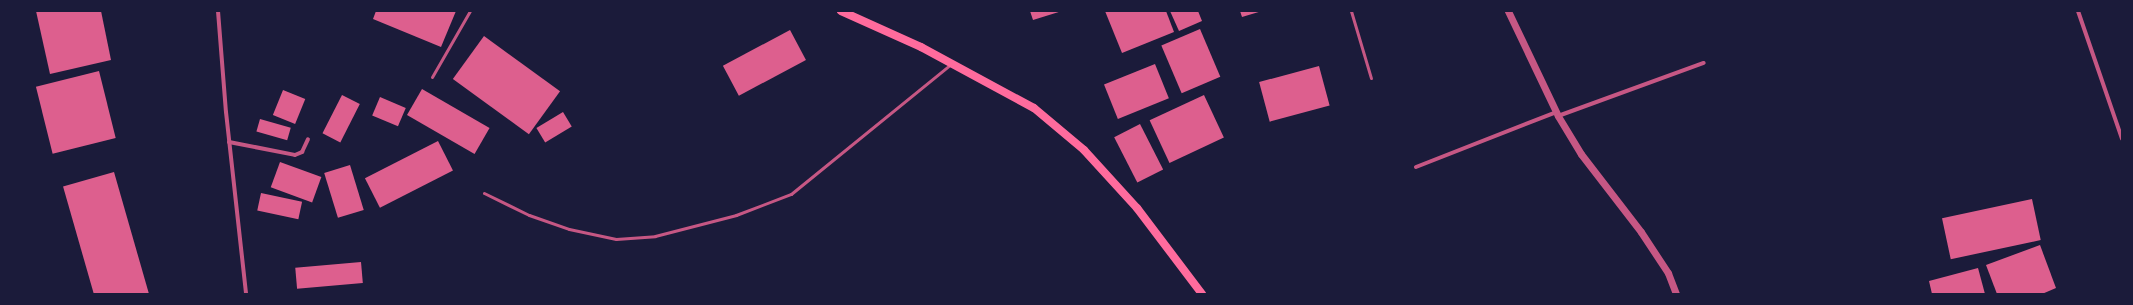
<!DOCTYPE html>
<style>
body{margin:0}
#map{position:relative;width:2133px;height:305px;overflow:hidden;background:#1b1b3a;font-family:Signika,sans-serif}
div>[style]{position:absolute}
.building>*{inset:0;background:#dd5f8e;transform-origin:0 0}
.service>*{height:3px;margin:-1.5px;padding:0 1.5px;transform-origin:1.5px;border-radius:1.5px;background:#c65784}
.minor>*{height:4px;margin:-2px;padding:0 2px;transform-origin:2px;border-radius:2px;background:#c65784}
.tertiary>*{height:7px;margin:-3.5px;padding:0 3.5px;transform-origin:3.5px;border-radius:3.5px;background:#c65784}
.secondary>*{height:8px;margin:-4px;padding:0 4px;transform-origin:4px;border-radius:4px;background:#ff6b9d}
span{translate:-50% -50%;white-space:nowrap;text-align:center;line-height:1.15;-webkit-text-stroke:3.5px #1b1b3a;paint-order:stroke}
.frame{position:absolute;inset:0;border:12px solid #1b1b3a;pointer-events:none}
</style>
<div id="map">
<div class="building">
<i style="clip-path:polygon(36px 11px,101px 11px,111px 60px,50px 74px)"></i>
<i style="clip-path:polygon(376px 11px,456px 11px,441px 47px,373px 19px)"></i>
<i style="clip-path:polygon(1030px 11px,1062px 11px,1033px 20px)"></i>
<i style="clip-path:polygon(1105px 11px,1166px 11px,1174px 32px,1122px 53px)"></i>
<i style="clip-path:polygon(1170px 11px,1198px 11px,1202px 21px,1179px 31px)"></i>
<i style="clip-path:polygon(1240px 11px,1262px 11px,1242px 17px)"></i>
<i style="left:1200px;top:29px;width:52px;height:42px;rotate:67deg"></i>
<i style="left:790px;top:30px;width:34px;height:76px;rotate:62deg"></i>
<i style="left:484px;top:36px;width:94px;height:53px;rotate:36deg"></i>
<i style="left:1155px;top:64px;width:37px;height:55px;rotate:68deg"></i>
<i style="left:1319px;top:66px;width:41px;height:62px;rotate:75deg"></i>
<i style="left:99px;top:71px;width:69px;height:65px;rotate:76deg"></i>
<i style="left:422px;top:89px;width:78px;height:30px;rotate:30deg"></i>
<i style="left:283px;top:90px;width:24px;height:27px;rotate:22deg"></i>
<i style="left:342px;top:95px;width:20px;height:43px;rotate:27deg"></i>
<i style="left:1204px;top:95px;width:47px;height:60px;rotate:65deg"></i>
<i style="left:380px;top:97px;width:28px;height:20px;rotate:23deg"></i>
<i style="left:563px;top:112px;width:17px;height:31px;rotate:59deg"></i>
<i style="left:260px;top:119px;width:32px;height:13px;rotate:16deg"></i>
<i style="left:1140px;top:124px;width:51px;height:29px;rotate:63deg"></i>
<i style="left:438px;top:141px;width:33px;height:82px;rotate:63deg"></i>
<i style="left:280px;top:162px;width:44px;height:27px;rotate:20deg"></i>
<i style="left:350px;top:165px;width:47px;height:27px;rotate:73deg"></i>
<i style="left:114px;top:172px;width:127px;height:53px;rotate:74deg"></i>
<i style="left:261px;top:193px;width:42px;height:18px;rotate:12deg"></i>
<i style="left:2032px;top:199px;width:42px;height:92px;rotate:78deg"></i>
<i style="clip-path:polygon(2040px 245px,2056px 288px,2042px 294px,1997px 294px,1986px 265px)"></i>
<i style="left:361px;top:262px;width:21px;height:66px;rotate:85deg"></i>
<i style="clip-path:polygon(1978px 268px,1985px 294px,1932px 294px,1929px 281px)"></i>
</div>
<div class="service">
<i style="left:1351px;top:11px;width:70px;rotate:73.4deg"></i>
<i style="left:432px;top:77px;width:76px;rotate:-60.1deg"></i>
<i style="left:484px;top:193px;width:50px;rotate:26.1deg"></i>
<i style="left:529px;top:215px;width:42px;rotate:19.3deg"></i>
<i style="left:569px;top:229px;width:48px;rotate:12deg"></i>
<i style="left:616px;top:239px;width:39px;rotate:-4deg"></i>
<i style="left:655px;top:236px;width:84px;rotate:-14.5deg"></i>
<i style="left:736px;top:215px;width:59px;rotate:-20.9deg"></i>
<i style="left:791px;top:194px;width:206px;rotate:-39.1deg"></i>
</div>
<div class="minor">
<i style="left:218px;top:11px;width:101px;rotate:85.5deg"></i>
<i style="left:226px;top:112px;width:183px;rotate:83.7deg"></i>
<i style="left:2078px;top:11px;width:135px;rotate:71deg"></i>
<i style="left:1558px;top:116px;width:155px;rotate:-20deg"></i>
<i style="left:229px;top:142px;width:67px;rotate:11.1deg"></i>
<i style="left:295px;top:155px;width:8px;rotate:-23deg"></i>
<i style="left:302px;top:152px;width:14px;rotate:-65deg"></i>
<i style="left:1416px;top:167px;width:150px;rotate:-21.4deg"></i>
</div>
<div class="tertiary">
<i style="left:1508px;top:11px;width:116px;rotate:64.5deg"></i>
<i style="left:1558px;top:116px;width:44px;rotate:58.8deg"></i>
<i style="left:1581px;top:154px;width:98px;rotate:52.4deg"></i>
<i style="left:1641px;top:232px;width:49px;rotate:56.6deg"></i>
<i style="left:1668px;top:273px;width:22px;rotate:69deg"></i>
</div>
<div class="secondary">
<i style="left:841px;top:11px;width:88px;rotate:24.2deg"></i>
<i style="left:921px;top:47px;width:128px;rotate:28.4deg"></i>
<i style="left:1034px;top:108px;width:65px;rotate:40deg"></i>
<i style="left:1084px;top:150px;width:79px;rotate:47.6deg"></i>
<i style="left:1137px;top:208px;width:108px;rotate:52.9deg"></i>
</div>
<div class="frame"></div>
</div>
